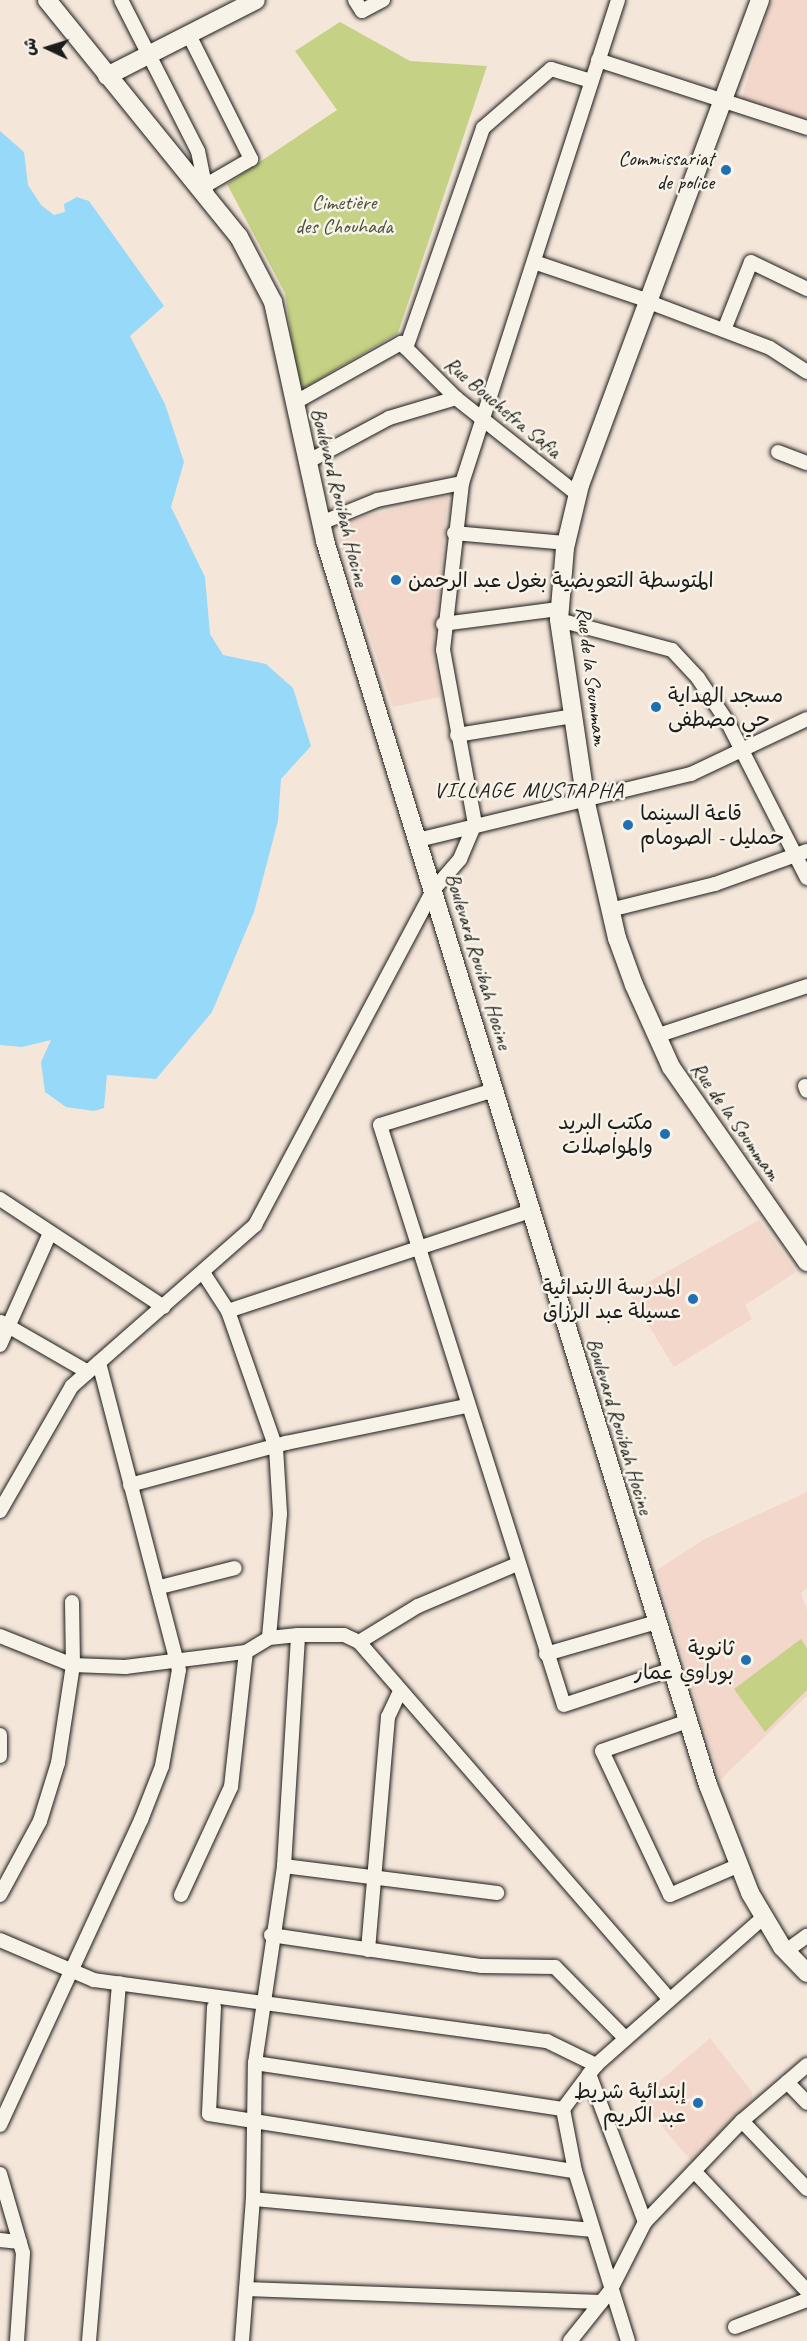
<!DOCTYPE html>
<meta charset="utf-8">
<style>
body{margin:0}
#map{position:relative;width:807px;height:2341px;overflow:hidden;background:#f5e6da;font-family:Caveat,"Playpen Sans Arabic",sans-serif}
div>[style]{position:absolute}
.built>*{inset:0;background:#f2d7ca}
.green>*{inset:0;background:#c5d184}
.water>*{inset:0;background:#97d9f9}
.roads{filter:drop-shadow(0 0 2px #1c1c1c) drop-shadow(0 0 2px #1c1c1c)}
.minor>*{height:14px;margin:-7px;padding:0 7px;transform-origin:7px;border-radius:7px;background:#f7f3e8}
.major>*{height:18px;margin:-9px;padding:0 9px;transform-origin:9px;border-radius:9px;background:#f7f3e8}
.dots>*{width:16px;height:16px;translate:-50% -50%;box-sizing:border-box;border:3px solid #f7f3e8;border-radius:50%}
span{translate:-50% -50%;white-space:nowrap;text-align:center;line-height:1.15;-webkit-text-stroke:5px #f7f3e8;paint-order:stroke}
.poi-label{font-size:21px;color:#1c1c1c}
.right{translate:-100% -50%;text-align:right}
.left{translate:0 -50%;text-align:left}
.park-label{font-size:21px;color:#4f523b}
.street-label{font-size:21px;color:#1c1c1c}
.neighbourhood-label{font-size:22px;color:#1c1c1c;letter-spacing:1.5px}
.north{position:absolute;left:18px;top:18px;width:60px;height:60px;-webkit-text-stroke:4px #f7f3e8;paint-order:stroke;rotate:274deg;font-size:16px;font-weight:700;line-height:24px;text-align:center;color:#1c1c1c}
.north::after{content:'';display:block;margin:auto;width:21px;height:27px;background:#1c1c1c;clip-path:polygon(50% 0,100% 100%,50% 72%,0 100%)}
</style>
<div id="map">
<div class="built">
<i style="clip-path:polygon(771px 0,807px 0,807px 122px,741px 101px)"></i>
<i style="clip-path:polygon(448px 496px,433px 652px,440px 697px,393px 707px,339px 540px,346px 521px)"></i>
<i style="clip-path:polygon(759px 1220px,796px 1272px,745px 1305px,752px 1319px,674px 1367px,629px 1293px)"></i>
<i style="clip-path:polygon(807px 1492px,807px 1588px,801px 1593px,807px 1610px,807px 1696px,720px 1780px,657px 1570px,705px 1539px)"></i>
<i style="clip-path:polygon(710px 2038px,752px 2092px,753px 2108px,692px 2162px,639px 2099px)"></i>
</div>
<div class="green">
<i style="clip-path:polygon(340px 22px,410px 61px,487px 66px,398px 333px,299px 391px,285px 293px,227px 184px,337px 110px,295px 51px)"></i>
<i style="clip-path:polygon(801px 1639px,807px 1648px,807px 1690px,765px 1732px,734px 1689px)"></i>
</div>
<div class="water">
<i style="clip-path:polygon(0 131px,24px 152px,28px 185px,41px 205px,54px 215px,65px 212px,64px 204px,77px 197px,89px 201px,164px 306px,130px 336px,165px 404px,184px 462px,171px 507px,205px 577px,210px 634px,223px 655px,266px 664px,293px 688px,311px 746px,281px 779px,278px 821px,254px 912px,212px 1012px,156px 1079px,107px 1075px,104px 1108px,94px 1111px,66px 1107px,45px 1092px,41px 1062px,51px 1040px,22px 1047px,0 1045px)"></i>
</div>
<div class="roads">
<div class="minor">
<i style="left:121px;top:0;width:169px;rotate:63deg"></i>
<i style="left:198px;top:151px;width:50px;rotate:78.5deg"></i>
<i style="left:355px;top:0;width:13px;rotate:58deg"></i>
<i style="left:362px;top:11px;width:24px;rotate:-28deg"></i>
<i style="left:189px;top:35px;width:139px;rotate:63.4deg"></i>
<i style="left:251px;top:159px;width:50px;rotate:149.8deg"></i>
<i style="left:598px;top:60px;width:220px;rotate:18deg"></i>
<i style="left:534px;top:262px;width:121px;rotate:18.7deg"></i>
<i style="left:649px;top:302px;width:129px;rotate:20.8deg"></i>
<i style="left:770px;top:348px;width:44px;rotate:33deg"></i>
<i style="left:724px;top:330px;width:73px;rotate:-68.3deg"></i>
<i style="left:751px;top:262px;width:62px;rotate:25.7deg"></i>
<i style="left:406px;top:348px;width:233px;rotate:-70.7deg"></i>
<i style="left:483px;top:128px;width:90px;rotate:-40.9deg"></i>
<i style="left:551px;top:69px;width:42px;rotate:16.7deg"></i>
<i style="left:294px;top:403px;width:123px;rotate:-29.3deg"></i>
<i style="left:401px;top:343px;width:78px;rotate:45deg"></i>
<i style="left:456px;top:398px;width:154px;rotate:38.4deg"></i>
<i style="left:778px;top:452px;width:31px;rotate:21deg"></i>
<i style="left:307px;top:462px;width:93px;rotate:-28.2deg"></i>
<i style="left:389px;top:418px;width:70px;rotate:-16.6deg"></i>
<i style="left:321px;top:523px;width:61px;rotate:-22.3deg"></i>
<i style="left:377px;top:500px;width:87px;rotate:-11.3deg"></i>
<i style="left:454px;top:533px;width:111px;rotate:5.1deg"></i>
<i style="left:559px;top:620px;width:117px;rotate:14.9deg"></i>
<i style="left:672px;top:650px;width:38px;rotate:47deg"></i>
<i style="left:698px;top:678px;width:54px;rotate:56.3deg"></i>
<i style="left:728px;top:723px;width:174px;rotate:63deg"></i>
<i style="left:443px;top:624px;width:117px;rotate:-7.4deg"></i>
<i style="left:457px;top:735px;width:118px;rotate:-9.3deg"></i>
<i style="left:475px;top:824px;width:177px;rotate:-100.4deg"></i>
<i style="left:443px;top:650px;width:168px;rotate:-83.5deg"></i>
<i style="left:462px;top:483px;width:508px;rotate:-72.1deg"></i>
<i style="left:418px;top:840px;width:281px;rotate:-13.6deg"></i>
<i style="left:691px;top:774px;width:128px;rotate:-25.4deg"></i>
<i style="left:610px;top:910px;width:108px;rotate:-13.9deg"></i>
<i style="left:715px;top:884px;width:98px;rotate:-19.7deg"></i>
<i style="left:656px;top:1036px;width:159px;rotate:-18.3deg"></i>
<i style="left:805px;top:1086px;width:5px;rotate:68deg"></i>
<i style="left:494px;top:1090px;width:119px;rotate:162.9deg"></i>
<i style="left:380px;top:1125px;width:608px;rotate:72.4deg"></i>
<i style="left:564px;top:1705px;width:114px;rotate:-18.4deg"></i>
<i style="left:0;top:1199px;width:196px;rotate:33.4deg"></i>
<i style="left:204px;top:1274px;width:44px;rotate:57deg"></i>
<i style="left:228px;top:1311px;width:145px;rotate:70.7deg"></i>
<i style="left:276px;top:1448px;width:66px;rotate:86.5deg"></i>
<i style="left:280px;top:1514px;width:124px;rotate:95.1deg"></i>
<i style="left:228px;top:1311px;width:319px;rotate:-18.3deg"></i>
<i style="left:1px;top:1322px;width:100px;rotate:29.9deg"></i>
<i style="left:0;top:1345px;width:123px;rotate:-65.9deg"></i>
<i style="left:130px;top:1485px;width:162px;rotate:-15.1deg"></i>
<i style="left:286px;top:1443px;width:185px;rotate:-11.6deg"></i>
<i style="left:0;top:1511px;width:144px;rotate:-60.1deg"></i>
<i style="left:72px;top:1386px;width:244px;rotate:-41.3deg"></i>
<i style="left:255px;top:1225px;width:381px;rotate:-62deg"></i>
<i style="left:434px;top:889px;width:40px;rotate:-49deg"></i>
<i style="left:460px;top:859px;width:38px;rotate:-67deg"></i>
<i style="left:160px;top:1587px;width:77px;rotate:-14.2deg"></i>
<i style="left:0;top:1636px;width:79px;rotate:21.7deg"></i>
<i style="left:73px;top:1665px;width:52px;rotate:2.2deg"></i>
<i style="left:125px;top:1667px;width:122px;rotate:-7.1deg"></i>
<i style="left:246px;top:1652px;width:27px;rotate:-31deg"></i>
<i style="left:269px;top:1638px;width:29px;rotate:-6deg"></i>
<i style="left:298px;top:1635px;width:46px"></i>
<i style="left:344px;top:1635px;width:17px;rotate:25deg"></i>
<i style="left:359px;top:1642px;width:473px;rotate:49deg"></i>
<i style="left:359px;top:1642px;width:69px;rotate:-31.4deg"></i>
<i style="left:418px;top:1606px;width:105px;rotate:-22.9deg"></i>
<i style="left:546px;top:1654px;width:116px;rotate:-16.1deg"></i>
<i style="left:688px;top:1721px;width:91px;rotate:160.8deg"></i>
<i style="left:602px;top:1751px;width:159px;rotate:64.7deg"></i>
<i style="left:670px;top:1895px;width:73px;rotate:-23.4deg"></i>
<i style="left:0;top:1735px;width:21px;rotate:90deg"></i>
<i style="left:284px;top:1866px;width:215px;rotate:7.2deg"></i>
<i style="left:0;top:1895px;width:84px;rotate:-61.6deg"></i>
<i style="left:40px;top:1821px;width:61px;rotate:-72.8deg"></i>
<i style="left:58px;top:1763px;width:99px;rotate:-81.3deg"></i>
<i style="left:73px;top:1665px;width:63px;rotate:-90.9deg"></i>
<i style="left:181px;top:1895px;width:119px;rotate:-65.2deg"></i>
<i style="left:231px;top:1787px;width:136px;rotate:-83.7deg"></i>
<i style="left:271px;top:1935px;width:213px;rotate:8.4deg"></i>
<i style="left:482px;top:1966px;width:73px;rotate:0.8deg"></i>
<i style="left:555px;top:1967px;width:100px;rotate:45.4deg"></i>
<i style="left:0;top:1940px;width:102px;rotate:23.1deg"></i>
<i style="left:94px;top:1980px;width:457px;rotate:7.7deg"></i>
<i style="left:547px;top:2041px;width:55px;rotate:26.1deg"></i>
<i style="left:368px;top:1950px;width:234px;rotate:-85.1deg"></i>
<i style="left:388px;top:1717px;width:29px;rotate:-65deg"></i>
<i style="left:786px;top:1951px;width:26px;rotate:-36deg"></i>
<i style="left:214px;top:2007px;width:107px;rotate:92.7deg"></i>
<i style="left:209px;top:2114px;width:370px;rotate:8.9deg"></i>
<i style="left:255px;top:2063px;width:311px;rotate:8.5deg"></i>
<i style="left:589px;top:2074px;width:158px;rotate:69.3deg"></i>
<i style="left:787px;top:2082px;width:29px;rotate:46deg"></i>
<i style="left:742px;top:2121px;width:94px;rotate:46.3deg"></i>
<i style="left:0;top:2125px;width:336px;rotate:-65.2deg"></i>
<i style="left:141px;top:1820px;width:58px;rotate:-68.7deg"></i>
<i style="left:162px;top:1766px;width:97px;rotate:-80deg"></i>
<i style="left:179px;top:1670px;width:318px;rotate:-104.6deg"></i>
<i style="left:694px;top:2171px;width:165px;rotate:46.7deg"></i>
<i style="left:0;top:2174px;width:82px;rotate:73.8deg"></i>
<i style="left:23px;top:2253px;width:88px;rotate:93.9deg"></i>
<i style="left:253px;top:2199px;width:340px;rotate:5.2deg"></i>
<i style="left:0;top:2240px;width:20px;rotate:6deg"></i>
<i style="left:246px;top:2289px;width:355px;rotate:2.1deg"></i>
<i style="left:735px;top:2327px;width:77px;rotate:-20.6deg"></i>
<i style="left:89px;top:2341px;width:359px;rotate:-85.2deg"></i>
<i style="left:242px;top:2341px;width:142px;rotate:-85.6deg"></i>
<i style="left:253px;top:2199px;width:136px;rotate:-89.2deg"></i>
<i style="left:255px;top:2063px;width:199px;rotate:-81.6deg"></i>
<i style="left:284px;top:1866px;width:231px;rotate:-86.5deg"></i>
<i style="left:570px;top:2341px;width:64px;rotate:-51.3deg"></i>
<i style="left:610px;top:2291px;width:77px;rotate:-63.1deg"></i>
<i style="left:645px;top:2222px;width:140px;rotate:-46.2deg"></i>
<i style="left:742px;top:2121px;width:86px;rotate:-40.7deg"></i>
<i style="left:628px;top:2341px;width:178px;rotate:-107.3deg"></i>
<i style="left:575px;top:2171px;width:63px;rotate:-101deg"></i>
<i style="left:563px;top:2109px;width:55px;rotate:-53.1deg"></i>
<i style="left:596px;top:2065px;width:222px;rotate:-41.4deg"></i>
</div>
<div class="major">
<i style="left:47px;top:0;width:305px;rotate:51deg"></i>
<i style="left:239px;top:237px;width:73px;rotate:62.4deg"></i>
<i style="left:273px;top:302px;width:245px;rotate:77.7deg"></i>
<i style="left:325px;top:541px;width:1302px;rotate:72.89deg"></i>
<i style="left:708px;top:1785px;width:116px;rotate:68.7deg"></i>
<i style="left:750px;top:1893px;width:63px;rotate:59.3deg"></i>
<i style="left:782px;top:1947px;width:36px;rotate:46deg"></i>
<i style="left:760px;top:0;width:517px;rotate:110.36deg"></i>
<i style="left:580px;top:485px;width:65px;rotate:103.4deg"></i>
<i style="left:565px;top:548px;width:72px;rotate:94.8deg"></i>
<i style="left:559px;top:620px;width:185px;rotate:81.6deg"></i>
<i style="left:586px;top:803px;width:139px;rotate:77.1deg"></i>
<i style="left:617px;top:938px;width:50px;rotate:70.1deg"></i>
<i style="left:634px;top:985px;width:90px;rotate:65.7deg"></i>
<i style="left:671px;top:1067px;width:238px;rotate:55.1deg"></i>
<i style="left:107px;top:76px;width:167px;rotate:-27deg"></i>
</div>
</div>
<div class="dots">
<i style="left:726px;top:170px;background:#1f6fb2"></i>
<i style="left:396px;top:580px;background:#1f6fb2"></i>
<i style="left:656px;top:707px;background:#1f6fb2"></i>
<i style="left:628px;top:825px;background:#1f6fb2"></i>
<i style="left:665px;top:1134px;background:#1f6fb2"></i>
<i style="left:693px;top:1299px;background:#1f6fb2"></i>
<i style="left:746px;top:1660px;background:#1f6fb2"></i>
<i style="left:698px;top:2103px;background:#1f6fb2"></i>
</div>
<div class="poi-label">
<span class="right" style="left:714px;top:170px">Commissariat<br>de police</span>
<span class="left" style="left:408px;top:580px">المتوسطة التعويضية بغول عبد الرحمن</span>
<span class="left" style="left:668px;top:707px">مسجد الهداية<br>حي مصطفى</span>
<span class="left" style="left:640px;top:825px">قاعة السينما<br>حمليل - الصومام</span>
<span class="right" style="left:653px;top:1134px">مكتب البريد<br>والمواصلات</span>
<span class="right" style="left:681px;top:1299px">المدرسة الابتدائية<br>عسيلة عبد الرزاق</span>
<span class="right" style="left:734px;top:1660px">ثانوية<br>بوراوي عمار</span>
<span class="right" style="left:686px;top:2103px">إبتدائية شريط<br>عبد الكريم</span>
</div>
<div class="park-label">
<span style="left:344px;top:214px">Cimetière<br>des Chouhada</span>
</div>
<div class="street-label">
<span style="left:503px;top:407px;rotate:40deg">Rue Bouchefra Safia</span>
<span style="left:340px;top:497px;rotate:76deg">Boulevard Rouibah Hocine</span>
<span style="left:592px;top:676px;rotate:83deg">Rue de la Soummam</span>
<span style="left:479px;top:961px;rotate:73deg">Boulevard Rouibah Hocine</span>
<span style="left:736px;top:1121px;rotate:55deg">Rue de la Soummam</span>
<span style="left:620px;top:1426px;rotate:73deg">Boulevard Rouibah Hocine</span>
</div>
<div class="neighbourhood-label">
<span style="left:529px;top:791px">VILLAGE MUSTAPHA</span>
</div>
<div class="north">ش</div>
</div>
